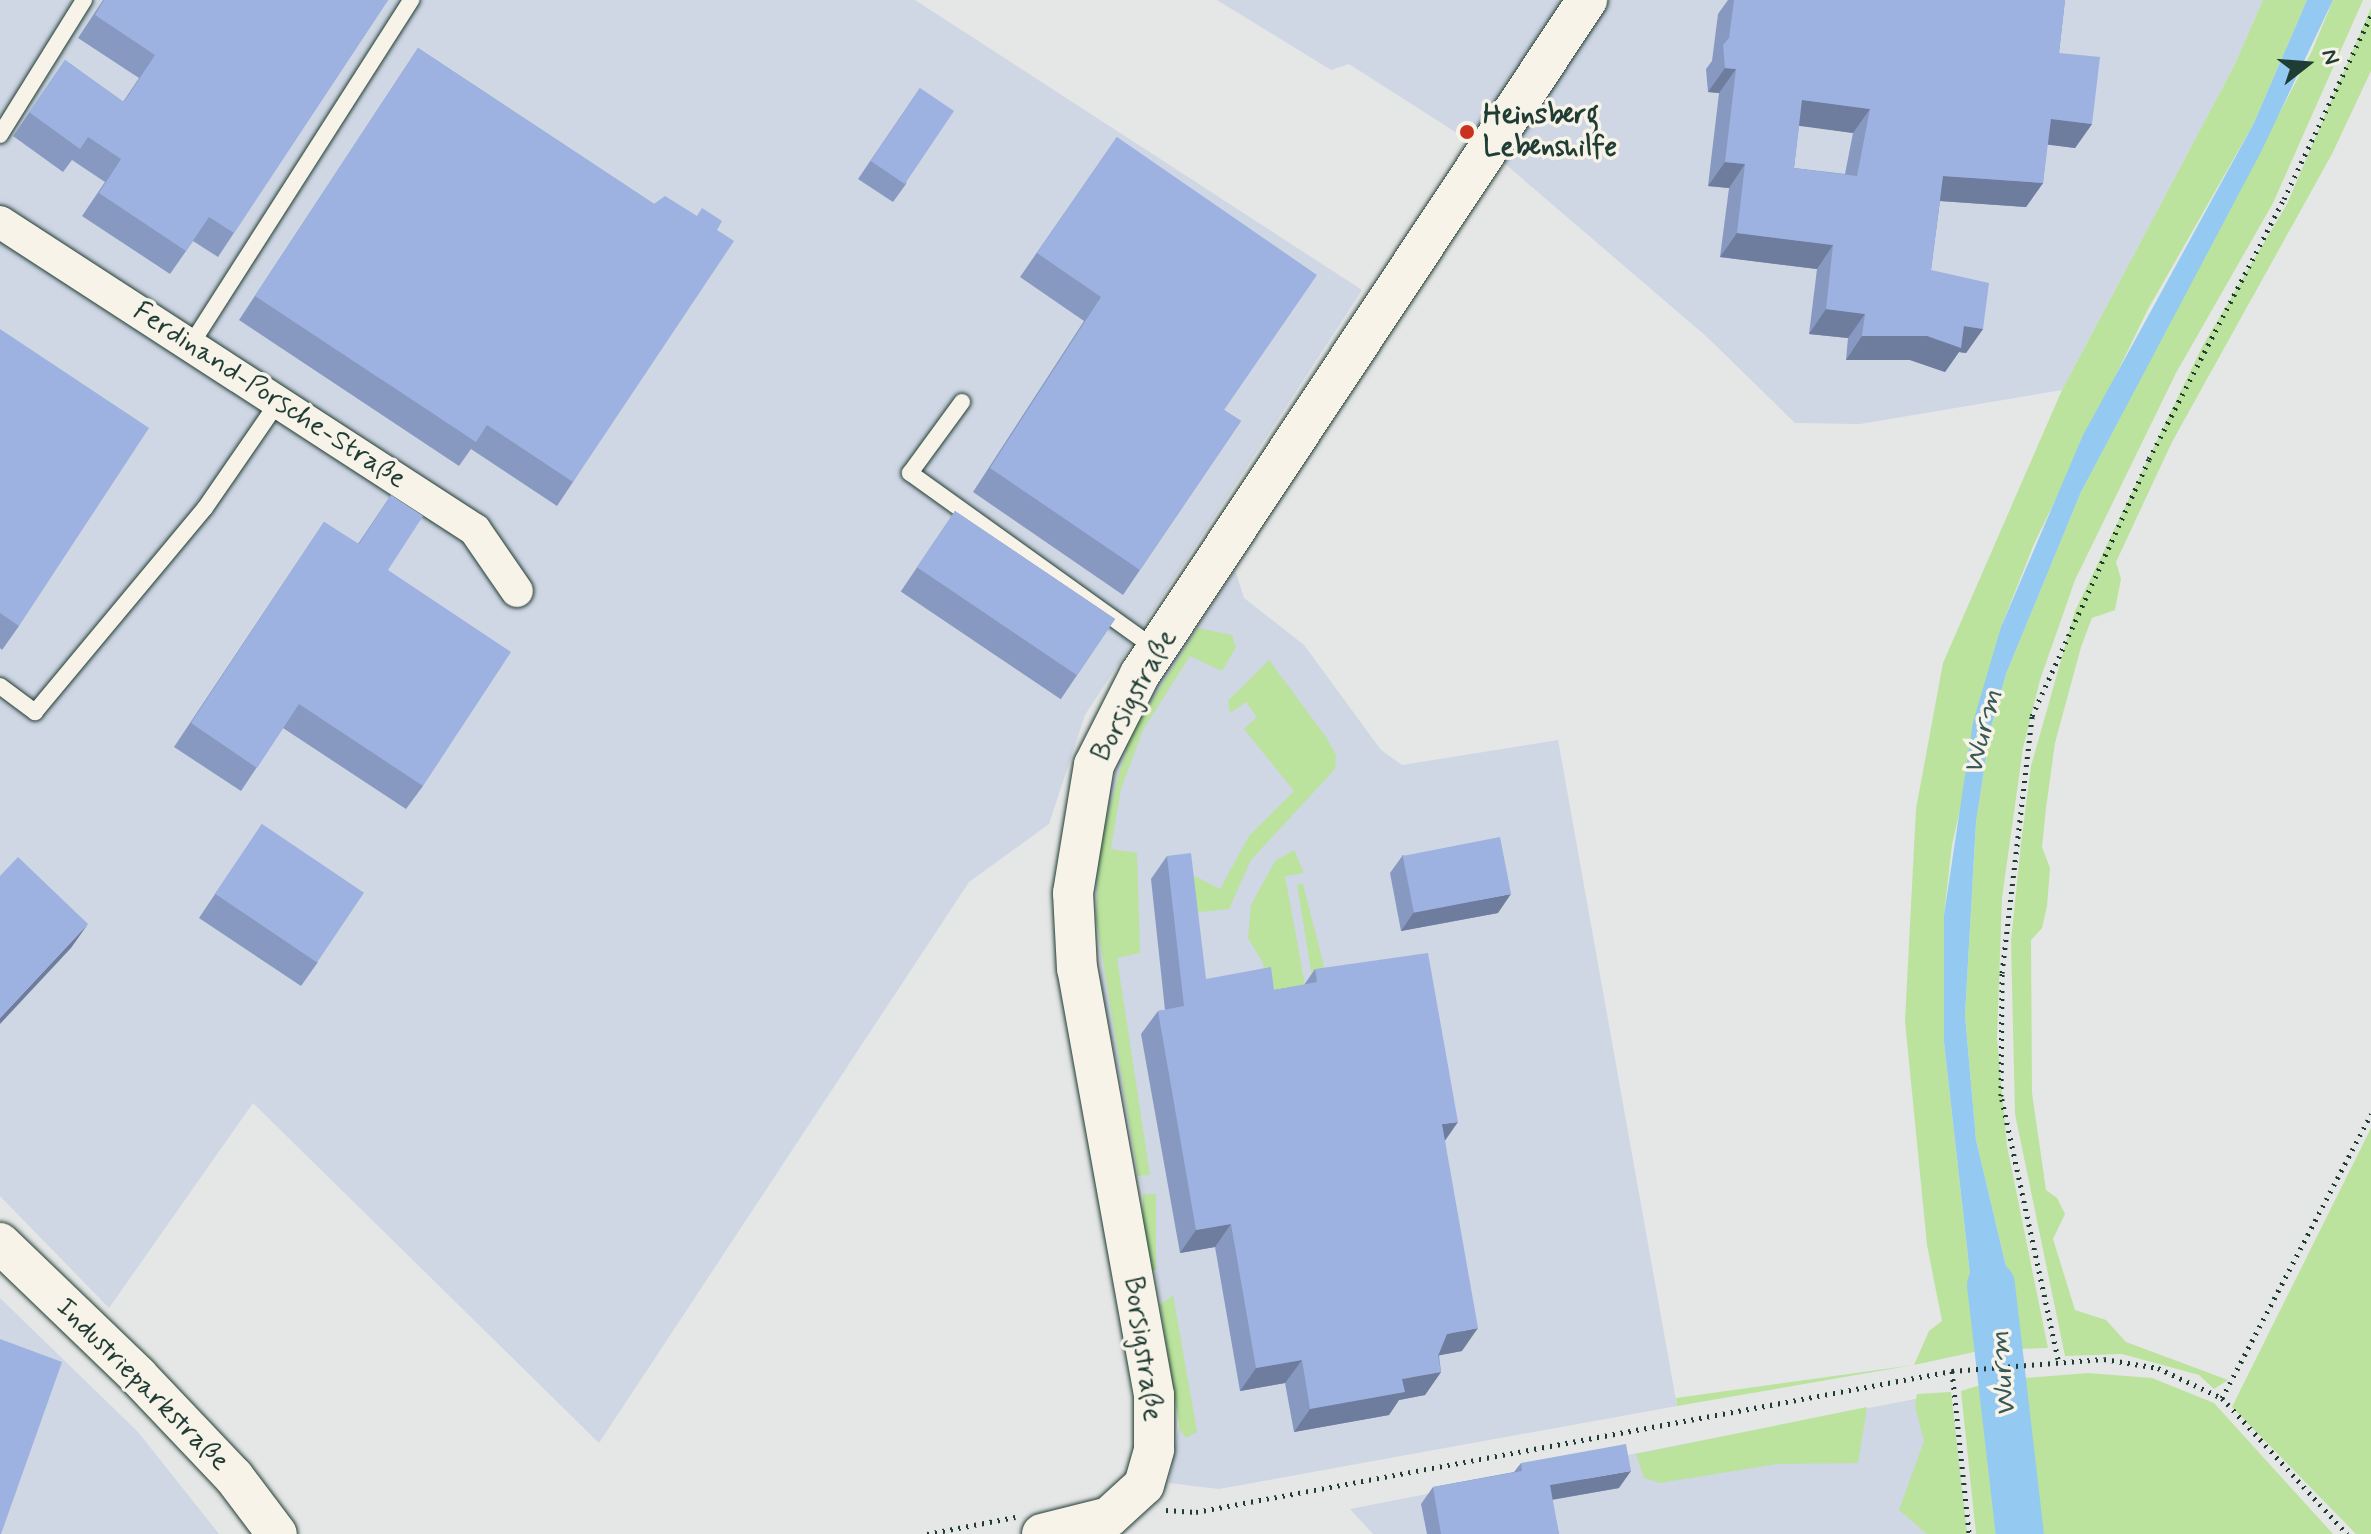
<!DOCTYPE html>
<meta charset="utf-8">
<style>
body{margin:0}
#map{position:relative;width:2371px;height:1534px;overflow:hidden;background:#e5e6e6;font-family:Mynerve,sans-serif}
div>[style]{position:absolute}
.built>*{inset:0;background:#cfd6e4}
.green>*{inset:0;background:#bbe39e;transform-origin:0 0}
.water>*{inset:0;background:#94caf2;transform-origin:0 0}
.river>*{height:48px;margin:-24px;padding:0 24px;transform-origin:24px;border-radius:24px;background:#94caf2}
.path>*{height:5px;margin-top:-2.5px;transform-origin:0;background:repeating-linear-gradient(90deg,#1f3d34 0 2px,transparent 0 8px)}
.roads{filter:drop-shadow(0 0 2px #1f3d34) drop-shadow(0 0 2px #1f3d34)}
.service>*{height:16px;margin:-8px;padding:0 8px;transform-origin:8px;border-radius:8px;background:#f7f3e8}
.minor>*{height:32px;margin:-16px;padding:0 16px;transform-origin:16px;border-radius:16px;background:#f7f3e8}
.tertiary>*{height:40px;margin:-20px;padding:0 20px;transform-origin:20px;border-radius:20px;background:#f7f3e8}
.wall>*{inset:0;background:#8799c1;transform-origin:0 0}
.shaded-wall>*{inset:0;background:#6e7d9d}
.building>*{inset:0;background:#9db2e0;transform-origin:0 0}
.dots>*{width:22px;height:22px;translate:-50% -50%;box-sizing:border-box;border:4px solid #f7f3e8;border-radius:50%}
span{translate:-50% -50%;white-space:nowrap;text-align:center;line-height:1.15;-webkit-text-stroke:7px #f7f3e8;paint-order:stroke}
.poi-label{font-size:28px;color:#1f3d34;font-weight:700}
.left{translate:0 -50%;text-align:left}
.street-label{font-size:28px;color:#1f3d34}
.water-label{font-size:30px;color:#36595a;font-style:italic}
.north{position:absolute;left:2267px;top:24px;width:80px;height:80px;-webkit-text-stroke:6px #f7f3e8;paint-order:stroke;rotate:73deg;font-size:22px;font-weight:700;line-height:32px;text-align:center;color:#1f3d34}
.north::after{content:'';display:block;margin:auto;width:28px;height:36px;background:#1f3d34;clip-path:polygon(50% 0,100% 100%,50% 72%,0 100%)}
</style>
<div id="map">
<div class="built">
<i style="clip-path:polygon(0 0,915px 0,1362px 290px,1085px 715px,1049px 824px,969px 882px,599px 1443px,253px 1103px,109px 1308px,0 1196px)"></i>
<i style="clip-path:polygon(1217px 0,2263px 0,2234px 66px,2062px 390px,1860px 424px,1795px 423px,1707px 337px,1504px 163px,1349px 64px,1331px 70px)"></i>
<i style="clip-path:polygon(1235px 570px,1244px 598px,1304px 645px,1381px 750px,1402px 765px,1558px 740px,1677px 1406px,1219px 1489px,1169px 1483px,1180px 1420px,1143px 1194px,1102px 990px,1094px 852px,1127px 730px)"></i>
<i style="clip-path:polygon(0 1298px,138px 1432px,219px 1534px,0 1534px)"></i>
<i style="clip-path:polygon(1951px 1392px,1967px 1534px,1373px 1534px,1350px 1509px)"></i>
</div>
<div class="green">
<i style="clip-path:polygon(2263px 0,2307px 0,2254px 123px,2147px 311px,2034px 544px,2001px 627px,1952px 845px,1944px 915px,1944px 1042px,1976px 1328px,1988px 1349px,1914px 1365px,1677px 1406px,1676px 1398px,1914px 1365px,1929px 1331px,1942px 1321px,1927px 1245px,1905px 1021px,1916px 809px,1943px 663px,2062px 390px,2234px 66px)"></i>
<i style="clip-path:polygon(2333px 0,2363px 0,2273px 203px,2176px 373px,2075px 580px,2040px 680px,2023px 748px,2002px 898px,1997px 1038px,2007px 1146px,2048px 1348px,2018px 1349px,2009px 1279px,1976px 1140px,1965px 1015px,1976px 822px,1990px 731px,2006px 674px,2081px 492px,2312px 51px)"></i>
<i style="clip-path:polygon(2371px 8px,2371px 71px,2332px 154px,2172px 442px,2116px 562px,2121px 579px,2115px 610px,2092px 618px,2081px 647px,2055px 743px,2046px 808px,2042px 847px,2050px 868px,2047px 906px,2042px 928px,2031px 940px,2032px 1093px,2046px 1190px,2057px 1198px,2065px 1214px,2053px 1239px,2075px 1310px,2106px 1320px,2126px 1342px,2228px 1380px,2214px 1389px,2199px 1375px,2122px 1354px,2065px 1356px,2015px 1114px,2011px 941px,2021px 844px,2031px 766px,2075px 611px,2203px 345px,2287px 204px)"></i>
<i style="clip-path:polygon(1198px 628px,1232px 635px,1236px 647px,1222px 671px,1190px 656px,1143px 730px,1121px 789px,1111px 849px,1137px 853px,1140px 953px,1117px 958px,1150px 1175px,1138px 1176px,1096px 918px,1099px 844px,1131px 733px)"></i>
<i style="clip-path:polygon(1269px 660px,1326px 737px,1336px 755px,1335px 769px,1251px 860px,1229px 909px,1183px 914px,1181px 869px,1220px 889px,1249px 836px,1294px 791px,1244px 729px,1257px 717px,1246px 702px,1230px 713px,1228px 701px)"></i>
<i style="clip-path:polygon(1294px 850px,1304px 873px,1285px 876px,1305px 985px,1270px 1009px,1263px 963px,1248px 938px,1251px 905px,1275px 861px)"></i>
<i style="clip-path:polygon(1297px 884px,1303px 884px,1329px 986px,1314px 989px)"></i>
<i style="clip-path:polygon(2371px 1128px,2371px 1534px,2356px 1534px,2232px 1407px)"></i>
<i style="left:1143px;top:1194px;width:13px;height:76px"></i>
<i style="clip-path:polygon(1173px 1295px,1197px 1432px,1186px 1438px,1180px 1430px,1160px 1305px)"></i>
<i style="clip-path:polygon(2088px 1373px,2152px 1378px,2214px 1403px,2333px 1534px,2035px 1534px,2026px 1378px)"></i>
<i style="clip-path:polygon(1994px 1381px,2006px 1534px,1976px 1534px,1961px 1391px)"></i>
<i style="clip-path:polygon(1951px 1392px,1967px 1534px,1927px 1534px,1899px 1510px,1924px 1441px,1915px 1406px,1917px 1394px)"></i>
<i style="clip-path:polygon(1867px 1407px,1858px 1463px,1777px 1464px,1660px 1483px,1644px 1478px,1636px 1454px)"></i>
</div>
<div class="water">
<i style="clip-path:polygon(2307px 0,2333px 0,2262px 150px,2081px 492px,2006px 674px,1990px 731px,1976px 822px,1965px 1015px,1976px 1140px,2009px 1279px,2018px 1349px,1988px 1349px,1976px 1328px,1944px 1042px,1944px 915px,1973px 722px,2001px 627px,2083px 435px,2254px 123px)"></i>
<i style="left:2026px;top:1378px;width:156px;height:32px;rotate:87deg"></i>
</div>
<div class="river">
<i style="left:1991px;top:1285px;width:251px;rotate:83.4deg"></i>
</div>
<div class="path">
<i style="left:2058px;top:1359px;width:269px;rotate:-102.2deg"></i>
<i style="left:2001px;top:1096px;width:123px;rotate:-89.5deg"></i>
<i style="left:2002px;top:973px;width:259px;rotate:-83.3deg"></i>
<i style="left:2032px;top:716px;width:282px;rotate:-65.5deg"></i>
<i style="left:2149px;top:459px;width:293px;rotate:-62.6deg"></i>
<i style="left:2284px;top:199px;width:203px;rotate:-64.6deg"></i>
<i style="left:1952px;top:1371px;width:164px;rotate:84deg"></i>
<i style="left:2222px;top:1398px;width:321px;rotate:-62.3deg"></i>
<i style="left:1166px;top:1510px;width:30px;rotate:4deg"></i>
<i style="left:1196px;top:1512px;width:769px;rotate:-10.56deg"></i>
<i style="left:1952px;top:1371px;width:152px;rotate:-4.5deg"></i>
<i style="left:2104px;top:1359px;width:55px;rotate:9.5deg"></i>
<i style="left:2158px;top:1368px;width:71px;rotate:25.1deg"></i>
<i style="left:2222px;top:1398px;width:185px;rotate:47.4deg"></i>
<i style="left:927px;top:1534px;width:90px;rotate:-10.9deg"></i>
</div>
<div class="roads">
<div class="service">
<i style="left:0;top:135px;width:159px;rotate:-58.1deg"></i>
<i style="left:190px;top:346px;width:411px;rotate:-57.4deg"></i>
<i style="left:962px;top:402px;width:88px;rotate:126.2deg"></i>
<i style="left:910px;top:473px;width:302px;rotate:35.6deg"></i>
<i style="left:0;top:686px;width:44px;rotate:36.6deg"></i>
<i style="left:35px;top:712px;width:266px;rotate:-50.2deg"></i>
<i style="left:205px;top:508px;width:129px;rotate:-55.4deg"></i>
</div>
<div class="minor">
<i style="left:0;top:222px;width:566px;rotate:32.96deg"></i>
<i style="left:475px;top:530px;width:74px;rotate:55.5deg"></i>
</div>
<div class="tertiary">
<i style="left:0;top:1243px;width:192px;rotate:43.9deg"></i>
<i style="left:138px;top:1376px;width:139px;rotate:46.5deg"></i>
<i style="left:234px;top:1477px;width:71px;rotate:53deg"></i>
<i style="left:1042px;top:1534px;width:69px;rotate:-14.2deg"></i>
<i style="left:1109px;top:1517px;width:47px;rotate:-42.4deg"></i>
<i style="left:1144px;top:1485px;width:37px;rotate:-74deg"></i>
<i style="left:1154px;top:1449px;width:54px;rotate:-90deg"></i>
<i style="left:1154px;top:1395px;width:433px;rotate:-100.2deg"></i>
<i style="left:1077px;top:969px;width:76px;rotate:-93deg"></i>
<i style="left:1073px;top:893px;width:130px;rotate:-80.7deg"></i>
<i style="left:1094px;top:765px;width:102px;rotate:-63.2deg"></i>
<i style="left:1140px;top:674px;width:809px;rotate:-56.45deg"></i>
</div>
</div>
<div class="wall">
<i style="clip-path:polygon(103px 0,388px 0,218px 257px,193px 241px,170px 274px,82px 216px,105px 182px,72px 160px,63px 172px,13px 136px,65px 60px,123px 102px,139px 78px,78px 38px)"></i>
<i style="clip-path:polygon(evenodd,1728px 0,2065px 0,2059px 53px,2092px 124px,2075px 148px,2047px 144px,2043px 183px,2026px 207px,1940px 201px,1931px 270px,1983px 329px,1966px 353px,1959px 352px,1945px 372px,1910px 360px,1846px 360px,1848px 338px,1809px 334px,1817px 269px,1720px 257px,1729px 188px,1708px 186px,1719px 93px,1708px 92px,1706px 69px,1712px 61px,1718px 14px,1728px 0,1799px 125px,1853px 133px,1845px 174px,1794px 168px,1799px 125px)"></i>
<i style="clip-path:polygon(418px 48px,654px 204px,717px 230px,573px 482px,557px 506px,471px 449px,459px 466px,239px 320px)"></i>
<i style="clip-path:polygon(920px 88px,906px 184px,893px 202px,858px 179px)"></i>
<i style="clip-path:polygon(1117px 137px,1224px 410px,1241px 421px,1123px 595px,973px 492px,1084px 321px,1020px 277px)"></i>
<i style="clip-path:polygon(0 329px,19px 626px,2px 650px,0 648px)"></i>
<i style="clip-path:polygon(391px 495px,388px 570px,423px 786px,406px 809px,283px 728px,241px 791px,174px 747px,324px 522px,358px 544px)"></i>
<i style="left:955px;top:511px;width:193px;height:97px;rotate:34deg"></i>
<i style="clip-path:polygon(262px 824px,318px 962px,301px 986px,199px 918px)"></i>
<i style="clip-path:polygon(1403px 855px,1498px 913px,1401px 931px,1390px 873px)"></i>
<i style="clip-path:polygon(1167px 856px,1206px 979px,1274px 990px,1304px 985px,1315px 969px,1445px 1141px,1462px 1351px,1439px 1355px,1441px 1372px,1425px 1395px,1399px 1400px,1389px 1415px,1294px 1432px,1285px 1383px,1240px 1391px,1215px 1247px,1180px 1253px,1141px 1034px,1158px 1011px,1165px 1010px,1151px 879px)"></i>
<i style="clip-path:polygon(1521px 1463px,1619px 1488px,1552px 1500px,1559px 1534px,1427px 1534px,1421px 1504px,1433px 1487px,1514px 1472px)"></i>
</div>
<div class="shaded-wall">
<i style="clip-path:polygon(1725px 68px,1736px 69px,1719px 93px,1708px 92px)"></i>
<i style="clip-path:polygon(1802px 100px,1870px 109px,1853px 133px,1785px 124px)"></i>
<i style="clip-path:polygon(2051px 119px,2092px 124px,2075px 148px,2034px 143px)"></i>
<i style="clip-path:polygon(1725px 162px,1745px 164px,1729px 188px,1708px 186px)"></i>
<i style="clip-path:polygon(1943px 176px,2043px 183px,2026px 207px,1926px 200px)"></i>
<i style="clip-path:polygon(1737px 233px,1833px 245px,1817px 269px,1720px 257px)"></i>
<i style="clip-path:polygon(1826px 309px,1865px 314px,1848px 338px,1809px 334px)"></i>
<i style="clip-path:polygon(1964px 326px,1983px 329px,1966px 353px,1959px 352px,1945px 372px,1910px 360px,1846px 360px,1862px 336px)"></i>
<i style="clip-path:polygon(1511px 894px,1498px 913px,1401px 931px,1414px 912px)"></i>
<i style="clip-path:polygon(88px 924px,71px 948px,0 1024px,0 1018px)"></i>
<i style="clip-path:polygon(1458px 1122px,1442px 1145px,1442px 1124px)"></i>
<i style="clip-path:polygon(1231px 1224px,1215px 1247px,1180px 1253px,1196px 1230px)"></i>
<i style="clip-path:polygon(1478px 1328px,1462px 1351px,1431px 1357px,1447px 1334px)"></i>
<i style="clip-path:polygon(1302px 1360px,1285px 1383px,1240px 1391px,1256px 1368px)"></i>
<i style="clip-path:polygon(1441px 1372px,1425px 1395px,1399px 1400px,1389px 1415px,1294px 1432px,1310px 1409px,1402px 1379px)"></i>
<i style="clip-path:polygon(1631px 1471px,1619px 1488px,1538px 1502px,1550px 1485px)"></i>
</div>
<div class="building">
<i style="clip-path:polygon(104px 0,388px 0,234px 233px,209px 217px,186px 251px,99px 193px,121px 159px,88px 137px,80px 149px,29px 112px,65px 60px,124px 102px,155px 55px,95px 15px)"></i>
<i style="clip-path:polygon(evenodd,1734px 0,2065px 0,2059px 53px,2100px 57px,2092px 124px,2051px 119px,2043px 183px,1943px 176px,1931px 270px,1989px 283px,1983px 329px,1964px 326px,1961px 348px,1927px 336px,1862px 336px,1865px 314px,1826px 309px,1833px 245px,1737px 233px,1745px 164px,1725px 162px,1736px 69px,1725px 68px,1723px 45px,1729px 38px,1734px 0,1802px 100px,1870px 109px,1857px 176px,1794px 168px,1802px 100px)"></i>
<i style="clip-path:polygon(418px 48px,654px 204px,665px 196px,697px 216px,702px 208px,722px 221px,717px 230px,734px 241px,573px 482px,487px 425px,476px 442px,255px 296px)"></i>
<i style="left:920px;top:88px;width:41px;height:88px;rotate:34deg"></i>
<i style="clip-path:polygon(1117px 137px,1317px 275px,1224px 410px,1241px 421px,1140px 570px,990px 468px,1101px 297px,1037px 253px)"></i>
<i style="clip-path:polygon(0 329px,149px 428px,19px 626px,0 613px)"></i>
<i style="clip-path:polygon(391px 495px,423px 516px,388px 570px,511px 652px,423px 786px,299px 704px,257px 768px,191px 723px,324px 522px,359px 544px)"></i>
<i style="left:955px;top:511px;width:193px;height:68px;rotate:34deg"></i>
<i style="left:262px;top:824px;width:123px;height:84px;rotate:34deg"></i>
<i style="left:1500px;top:837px;width:58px;height:99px;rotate:79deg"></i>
<i style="clip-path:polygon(1191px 853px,1206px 979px,1271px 967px,1274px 990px,1317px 982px,1315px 969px,1428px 953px,1458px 1122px,1442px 1124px,1478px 1328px,1447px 1334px,1438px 1356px,1441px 1372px,1402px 1379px,1405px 1392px,1310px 1409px,1302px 1360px,1256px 1368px,1231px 1224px,1196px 1230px,1158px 1011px,1184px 1006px,1167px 856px)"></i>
<i style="clip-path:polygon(18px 857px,88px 924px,0 1018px,0 876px)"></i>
<i style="clip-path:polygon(0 1339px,62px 1362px,1px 1534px,0 1534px)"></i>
<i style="clip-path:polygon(1626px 1444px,1631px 1471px,1550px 1485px,1559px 1534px,1441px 1534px,1433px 1487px,1522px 1471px,1521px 1463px)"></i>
</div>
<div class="dots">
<i style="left:1467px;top:132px;background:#c8321e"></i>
</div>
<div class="poi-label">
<span class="left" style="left:1483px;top:132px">Heinsberg<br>Lebenshilfe</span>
</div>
<div class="street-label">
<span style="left:269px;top:396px;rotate:33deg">Ferdinand-Porsche-Straße</span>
<span style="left:1135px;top:696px;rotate:-61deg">Borsigstraße</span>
<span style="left:1142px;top:1349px;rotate:82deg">Borsigstraße</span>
<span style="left:142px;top:1385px;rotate:45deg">Industrieparkstraße</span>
</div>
<div class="water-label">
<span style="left:1983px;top:732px;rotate:-77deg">Wurm</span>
<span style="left:2003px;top:1374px;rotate:-96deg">Wurm</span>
</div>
<div class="north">N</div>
</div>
